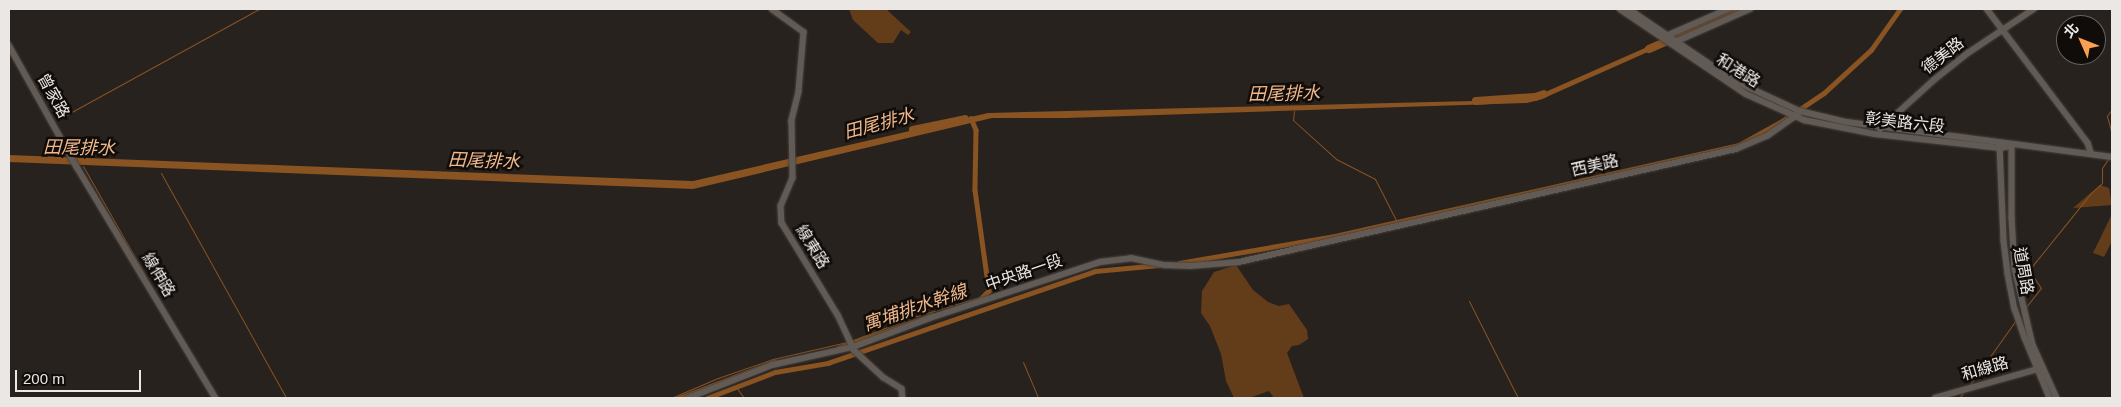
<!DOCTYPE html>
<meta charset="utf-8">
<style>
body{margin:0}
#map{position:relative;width:2121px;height:407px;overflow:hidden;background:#28221e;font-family:Arial,"Noto Sans TC",sans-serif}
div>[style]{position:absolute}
.green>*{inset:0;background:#633c19}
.water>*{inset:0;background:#895322}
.stream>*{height:1px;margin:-0.5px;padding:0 0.5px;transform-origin:0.5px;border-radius:0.5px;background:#895322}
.canal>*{height:4.5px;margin:-2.25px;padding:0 2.25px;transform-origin:2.25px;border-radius:2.25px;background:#895322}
.river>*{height:8px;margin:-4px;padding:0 4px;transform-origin:4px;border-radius:4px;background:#895322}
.roads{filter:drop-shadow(0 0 1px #45413d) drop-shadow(0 0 1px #45413d)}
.secondary>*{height:5.5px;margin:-2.75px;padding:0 2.75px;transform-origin:2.75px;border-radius:2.75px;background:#615a55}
span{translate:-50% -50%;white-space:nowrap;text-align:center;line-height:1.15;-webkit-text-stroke:5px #0f0c0a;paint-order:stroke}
.street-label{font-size:16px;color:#ebe7e4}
.water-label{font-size:18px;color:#f2b88b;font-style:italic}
.frame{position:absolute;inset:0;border:10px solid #ebe7e4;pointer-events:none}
.north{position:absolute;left:2056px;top:15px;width:50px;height:50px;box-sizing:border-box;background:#0f0c0a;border:1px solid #676461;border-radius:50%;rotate:314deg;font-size:14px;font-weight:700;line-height:20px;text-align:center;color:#ebe7e4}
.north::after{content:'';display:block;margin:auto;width:18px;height:22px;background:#fa9f4f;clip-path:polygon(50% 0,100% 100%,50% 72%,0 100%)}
.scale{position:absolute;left:15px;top:370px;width:126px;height:22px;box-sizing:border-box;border:2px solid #ebe7e4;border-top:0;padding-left:6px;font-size:15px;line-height:18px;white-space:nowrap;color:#ebe7e4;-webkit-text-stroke:4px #0f0c0a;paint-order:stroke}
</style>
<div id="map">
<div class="green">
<i style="clip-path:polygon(849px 9px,886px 9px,911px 32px,908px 35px,901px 30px,893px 43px,878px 43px,853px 20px)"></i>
<i style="clip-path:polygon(2100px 185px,2109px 188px,2112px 205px,2073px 208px)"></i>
<i style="clip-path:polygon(2112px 214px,2112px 241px,2104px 257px,2093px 253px)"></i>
<i style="clip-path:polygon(1236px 265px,1253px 290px,1268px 302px,1279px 306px,1289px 304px,1307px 330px,1308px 339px,1299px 345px,1292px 346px,1287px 353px,1304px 398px,1274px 398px,1269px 391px,1249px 398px,1234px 398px,1226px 381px,1221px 354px,1210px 326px,1201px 313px,1202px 291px,1214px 272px)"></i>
</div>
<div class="water">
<i style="clip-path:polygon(1654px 44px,1659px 47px,1542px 99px,1527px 103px,1066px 118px,992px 118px,693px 189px,9px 162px,9px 155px,693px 181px,988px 113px,1513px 100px,1534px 97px)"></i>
</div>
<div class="stream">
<i style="left:2112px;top:109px;width:9px;rotate:126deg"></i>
<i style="left:2107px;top:116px;width:20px;rotate:75deg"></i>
<i style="left:1294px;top:111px;width:9px;rotate:96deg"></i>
<i style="left:1293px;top:120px;width:58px;rotate:42.2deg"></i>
<i style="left:1336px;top:159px;width:44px;rotate:27.1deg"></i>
<i style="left:1375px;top:179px;width:48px;rotate:62.9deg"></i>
<i style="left:57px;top:120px;width:230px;rotate:-28.8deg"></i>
<i style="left:83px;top:166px;width:125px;rotate:60.4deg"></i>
<i style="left:161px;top:173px;width:257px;rotate:60.9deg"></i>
<i style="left:1469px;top:301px;width:109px;rotate:63.2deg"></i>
<i style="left:2026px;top:307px;width:24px;rotate:-52deg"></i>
<i style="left:2041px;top:288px;width:22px;rotate:-124deg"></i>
<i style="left:2029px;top:270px;width:100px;rotate:-51.1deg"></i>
<i style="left:2092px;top:192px;width:13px;rotate:-42deg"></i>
<i style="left:2102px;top:183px;width:15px;rotate:-90deg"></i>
<i style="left:2102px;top:168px;width:11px;rotate:-56deg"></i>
<i style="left:853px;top:340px;width:68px;rotate:-20.6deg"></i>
<i style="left:917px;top:316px;width:66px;rotate:-16.8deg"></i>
<i style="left:1023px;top:362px;width:39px;rotate:67deg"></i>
<i style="left:1969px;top:386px;width:81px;rotate:-54.5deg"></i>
<i style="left:736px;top:387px;width:14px;rotate:54deg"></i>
<i style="left:671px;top:398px;width:51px;rotate:-23.1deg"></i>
<i style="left:718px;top:378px;width:58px;rotate:-19.1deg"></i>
<i style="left:773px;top:359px;width:76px;rotate:-12.9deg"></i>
<i style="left:1959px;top:398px;width:6px;rotate:-51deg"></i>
</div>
<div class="canal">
<i style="left:971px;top:118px;width:13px;rotate:67deg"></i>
<i style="left:976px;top:130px;width:60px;rotate:91deg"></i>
<i style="left:975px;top:190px;width:102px;rotate:82.1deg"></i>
<i style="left:989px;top:291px;width:13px;rotate:135deg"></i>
<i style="left:1179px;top:263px;width:158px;rotate:-9.8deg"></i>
<i style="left:1335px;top:236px;width:414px;rotate:-12.7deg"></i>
<i style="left:1739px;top:145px;width:49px;rotate:-29.2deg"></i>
<i style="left:1782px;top:121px;width:50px;rotate:-33.7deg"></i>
<i style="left:1824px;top:93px;width:64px;rotate:-42.5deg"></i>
<i style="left:1871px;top:50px;width:50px;rotate:-54.7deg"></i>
<i style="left:838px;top:348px;width:100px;rotate:-19.3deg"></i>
<i style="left:679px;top:398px;width:102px;rotate:-20.8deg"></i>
<i style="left:707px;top:398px;width:73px;rotate:-20.9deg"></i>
<i style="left:775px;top:372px;width:54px;rotate:-9.6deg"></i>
<i style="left:828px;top:363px;width:282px;rotate:-19deg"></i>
<i style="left:1095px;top:271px;width:64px;rotate:-5.4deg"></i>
</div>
<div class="river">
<i style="left:1649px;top:49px;width:100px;rotate:-23.5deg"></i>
<i style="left:1476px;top:101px;width:59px;rotate:-3.9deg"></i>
<i style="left:1535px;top:97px;width:9px;rotate:-18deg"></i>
<i style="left:913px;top:130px;width:53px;rotate:-11.9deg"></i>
</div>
<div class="roads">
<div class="secondary">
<i style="left:772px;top:9px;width:39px;rotate:36deg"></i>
<i style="left:804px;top:32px;width:60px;rotate:94.8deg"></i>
<i style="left:799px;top:92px;width:30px;rotate:104deg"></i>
<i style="left:792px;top:121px;width:57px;rotate:89deg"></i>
<i style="left:793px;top:178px;width:30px;rotate:113deg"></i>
<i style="left:781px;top:206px;width:17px;rotate:87deg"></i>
<i style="left:782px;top:223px;width:108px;rotate:58.7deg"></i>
<i style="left:838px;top:315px;width:38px;rotate:65deg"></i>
<i style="left:854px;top:350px;width:40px;rotate:43deg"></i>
<i style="left:883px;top:377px;width:22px;rotate:32deg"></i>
<i style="left:902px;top:389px;width:9px;rotate:84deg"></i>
<i style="left:1620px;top:9px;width:152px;rotate:34deg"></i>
<i style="left:1746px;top:94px;width:64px;rotate:24.1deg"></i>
<i style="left:1804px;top:120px;width:72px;rotate:11.2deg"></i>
<i style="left:1875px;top:134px;width:108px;rotate:6.4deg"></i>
<i style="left:1982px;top:146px;width:18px;rotate:6deg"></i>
<i style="left:2000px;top:148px;width:10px;rotate:-11deg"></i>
<i style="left:1629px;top:9px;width:128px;rotate:34.2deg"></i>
<i style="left:1735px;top:81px;width:72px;rotate:24.8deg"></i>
<i style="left:1800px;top:111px;width:48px;rotate:13.2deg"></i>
<i style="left:1847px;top:122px;width:267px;rotate:7.5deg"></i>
<i style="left:1987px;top:9px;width:168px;rotate:53deg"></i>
<i style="left:2088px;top:143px;width:9px;rotate:72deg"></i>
<i style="left:1666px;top:36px;width:68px;rotate:-23.5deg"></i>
<i style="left:1675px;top:42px;width:82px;rotate:-23.7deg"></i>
<i style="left:9px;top:45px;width:140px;rotate:60.9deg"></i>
<i style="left:77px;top:167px;width:270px;rotate:59deg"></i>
<i style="left:1880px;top:129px;width:73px;rotate:-42.2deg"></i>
<i style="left:1934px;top:80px;width:43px;rotate:-38.5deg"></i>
<i style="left:1968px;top:53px;width:79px;rotate:-33.7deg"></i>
<i style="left:2000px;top:145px;width:96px;rotate:87.6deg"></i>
<i style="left:2004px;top:241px;width:33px;rotate:83deg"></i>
<i style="left:2008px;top:274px;width:36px;rotate:79deg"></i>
<i style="left:2015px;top:309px;width:31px;rotate:71deg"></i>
<i style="left:2025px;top:338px;width:65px;rotate:67.4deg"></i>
<i style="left:2012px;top:145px;width:73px;rotate:90deg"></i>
<i style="left:2012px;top:218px;width:51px;rotate:86.6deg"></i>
<i style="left:2015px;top:269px;width:78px;rotate:76.7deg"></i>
<i style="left:2033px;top:345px;width:58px;rotate:65.6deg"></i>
<i style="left:688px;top:398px;width:90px;rotate:-21.4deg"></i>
<i style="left:772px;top:365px;width:83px;rotate:-12.5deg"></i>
<i style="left:853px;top:347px;width:82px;rotate:-20.6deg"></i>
<i style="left:930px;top:318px;width:179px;rotate:-18.2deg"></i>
<i style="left:1100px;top:262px;width:31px;rotate:-7deg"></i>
<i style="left:1131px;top:258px;width:35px;rotate:12deg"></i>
<i style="left:1165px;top:265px;width:25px;rotate:2deg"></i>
<i style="left:1190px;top:266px;width:49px;rotate:-4.7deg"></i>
<i style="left:1239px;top:262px;width:510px;rotate:-12.81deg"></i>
<i style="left:1736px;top:149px;width:34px;rotate:-23deg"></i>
<i style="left:1767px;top:136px;width:35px;rotate:-35deg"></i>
<i style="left:1796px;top:116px;width:6px;rotate:-51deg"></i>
<i style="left:1935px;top:398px;width:107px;rotate:-15.7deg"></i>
</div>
</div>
<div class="street-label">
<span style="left:1943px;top:56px;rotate:-38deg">德美路</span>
<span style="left:1738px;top:71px;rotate:32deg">和港路</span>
<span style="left:53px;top:96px;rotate:61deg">曾家路</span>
<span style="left:1905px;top:123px;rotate:6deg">彰美路六段</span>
<span style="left:1595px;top:166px;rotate:-13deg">西美路</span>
<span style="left:812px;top:247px;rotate:58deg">線東路</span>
<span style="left:2023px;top:271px;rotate:80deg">道周路</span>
<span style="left:1024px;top:273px;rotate:-19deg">中央路一段</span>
<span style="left:158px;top:275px;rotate:59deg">線伸路</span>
<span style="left:1985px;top:369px;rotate:-16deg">和線路</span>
</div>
<div class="water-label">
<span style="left:1284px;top:94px;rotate:-1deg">田尾排水</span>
<span style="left:879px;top:124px;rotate:-15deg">田尾排水</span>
<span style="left:79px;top:148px;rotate:1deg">田尾排水</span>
<span style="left:484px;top:161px;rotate:2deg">田尾排水</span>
<span style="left:915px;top:308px;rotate:-19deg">寓埔排水幹線</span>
</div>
<div class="frame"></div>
<div class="north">北</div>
<div class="scale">200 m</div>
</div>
